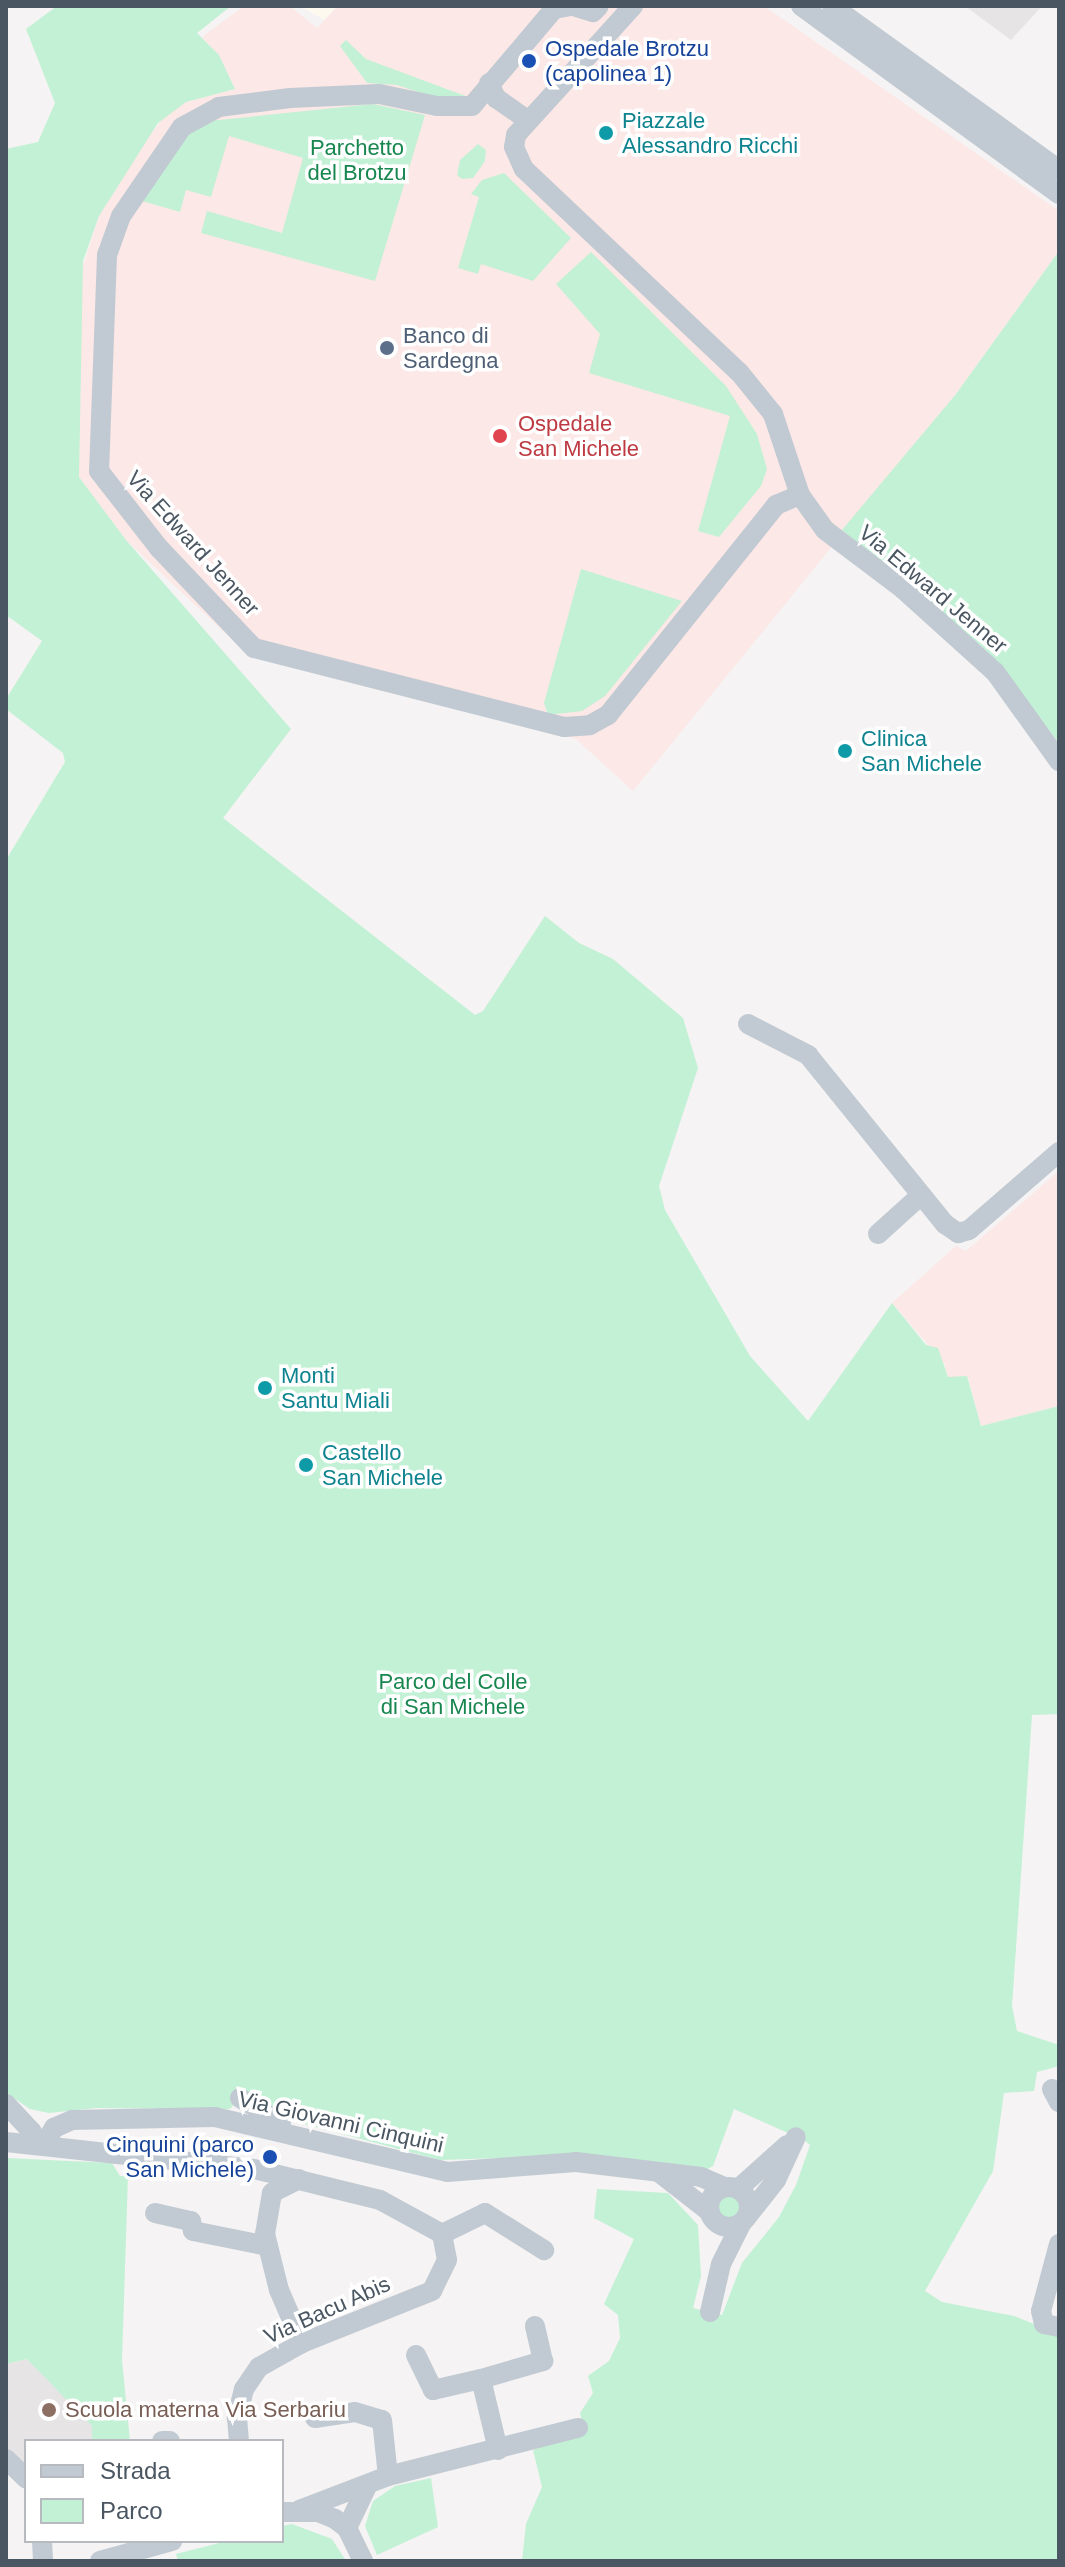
<!DOCTYPE html>
<style>
body{margin:0}
#map{position:relative;width:1065px;height:2567px;overflow:hidden;background:#f5f3f3;font-family:Helvetica,sans-serif}
div>[style]{position:absolute}
.commercial>*{inset:0;background:#fdf9ef}
.education>*{inset:0;background:#e6e4e5}
.medical>*{inset:0;background:#fce8e6}
.green>*{inset:0;background:#c3f1d5}
.round{border-radius:50%}
.minor>*{height:20px;margin:-10px;padding:0 10px;transform-origin:10px;border-radius:10px;background:#c1cad2}
.minor>.ring{margin:-10px;padding:0;box-sizing:content-box;background:none;border:20px solid #c1cad2;border-radius:50%}
.dots>*{width:22px;height:22px;translate:-50% -50%;box-sizing:border-box;border:4px solid #fff;border-radius:50%}
span{translate:-50% -50%;white-space:nowrap;text-align:center;line-height:1.15;-webkit-text-stroke:7px #fff;paint-order:stroke}
.transit-label{font-size:22px;color:#164399}
.left{translate:0 -50%;text-align:left}
.right{translate:-100% -50%;text-align:right}
.culture-label{font-size:22px;color:#0d838f}
.park-label{font-size:22px;color:#17864f}
.service-label{font-size:22px;color:#4e5e75}
.health-label{font-size:22px;color:#be3a42}
.street-label{font-size:22px;color:#4a5661}
.education-label{font-size:22px;color:#785e54}
.frame{position:absolute;inset:0;border:8px solid #4a5661;pointer-events:none}
.legend{position:absolute;left:24px;top:2439px;width:260px;height:104px;box-sizing:border-box;background:#fff;border:2px solid #b7bbc0;margin:0;padding:10px 14px;list-style:none;font-size:24px;color:#4a5661}
.legend li{display:flex;align-items:center;gap:16px;height:40px}
.legend b{width:40px;border:2px solid #b7bbc0}
</style>
<div id="map">
<div class="commercial">
<i style="clip-path:polygon(300px 6px,338px 6px,324px 20px)"></i>
</div>
<div class="education">
<i style="clip-path:polygon(965px 6px,1042px 6px,1011px 40px)"></i>
<i style="clip-path:polygon(48px 2354px,93px 2395px,92px 2441px,26px 2441px,26px 2471px,6px 2452px,6px 2364px)"></i>
</div>
<div class="medical">
<i style="clip-path:polygon(244px 6px,290px 6px,317px 28px,338px 6px,764px 6px,1059px 211px,1059px 251px,956px 394px,633px 791px,576px 739px,242px 649px,126px 540px,79px 477px,81px 273px,99px 216px,129px 161px,166px 115px,186px 102px,235px 89px,219px 56px,202px 37px)"></i>
<i style="clip-path:polygon(1059px 1171px,1059px 1406px,981px 1426px,968px 1377px,948px 1377px,945px 1364px,892px 1303px,956px 1246px,966px 1251px)"></i>
</div>
<div class="green">
<i style="clip-path:polygon(57px 6px,231px 6px,197px 33px,219px 55px,235px 89px,186px 102px,158px 123px,99px 216px,83px 261px,79px 477px,126px 540px,291px 729px,223px 818px,475px 1015px,483px 1011px,545px 916px,579px 943px,613px 959px,683px 1018px,698px 1068px,659px 1186px,665px 1210px,750px 1356px,808px 1421px,892px 1303px,926px 1345px,938px 1348px,948px 1377px,967px 1376px,981px 1426px,1059px 1406px,1059px 1714px,1032px 1715px,1012px 2006px,1017px 2031px,1059px 2045px,1059px 2066px,1037px 2072px,1034px 2091px,1004px 2093px,993px 2171px,925px 2291px,942px 2302px,1014px 2316px,1059px 2334px,1059px 2561px,522px 2561px,526px 2524px,542px 2487px,533px 2450px,585px 2432px,580px 2413px,593px 2393px,588px 2376px,609px 2361px,620px 2338px,618px 2315px,604px 2304px,634px 2239px,594px 2218px,597px 2189px,668px 2193px,698px 2225px,701px 2276px,693px 2308px,722px 2315px,742px 2263px,779px 2217px,796px 2185px,810px 2145px,804px 2140px,734px 2109px,713px 2166px,704px 2171px,597px 2155px,440px 2160px,297px 2122px,252px 2093px,245px 2093px,230px 2109px,96px 2108px,49px 2113px,30px 2109px,6px 2093px,6px 860px,65px 762px,63px 753px,6px 709px,6px 699px,42px 641px,6px 615px,6px 149px,38px 142px,55px 103px,26px 29px)"></i>
<i style="clip-path:polygon(346px 40px,366px 59px,468px 97px,451px 103px,397px 85px,367px 83px,340px 46px)"></i>
<i style="clip-path:polygon(373px 104px,425px 115px,375px 281px,201px 233px,207px 211px,282px 233px,303px 158px,229px 136px,211px 197px,186px 190px,180px 212px,142px 201px,188px 133px,209px 121px)"></i>
<i style="clip-path:polygon(478px 144px,486px 150px,485px 161px,473px 178px,462px 179px,457px 175px,460px 160px)"></i>
<i style="clip-path:polygon(504px 173px,571px 238px,533px 281px,481px 264px,478px 274px,458px 268px,479px 197px,471px 194px,482px 180px)"></i>
<i style="clip-path:polygon(1059px 251px,1059px 743px,987px 651px,842px 530px,956px 394px)"></i>
<i style="clip-path:polygon(591px 252px,726px 386px,757px 434px,767px 469px,761px 486px,719px 537px,698px 531px,730px 416px,589px 373px,600px 334px,556px 284px)"></i>
<i style="clip-path:polygon(581px 569px,682px 601px,605px 696px,582px 711px,548px 715px,544px 703px)"></i>
<i style="clip-path:polygon(6px 2158px,112px 2163px,120px 2176px,128px 2176px,122px 2360px,130px 2441px,92px 2441px,92px 2426px,27px 2359px,6px 2364px)"></i>
<i class="round" style="left:716px;top:2194px;width:26px;height:26px"></i>
<i style="clip-path:polygon(431px 2478px,438px 2527px,377px 2555px,365px 2526px,373px 2501px,395px 2486px)"></i>
<i style="clip-path:polygon(292px 2524px,332px 2539px,346px 2561px,178px 2561px,176px 2554px,227px 2541px,282px 2541px,282px 2526px)"></i>
</div>
<div class="minor">
<i style="left:571px;top:6px;width:17px;rotate:170deg"></i>
<i style="left:554px;top:9px;width:127px;rotate:130.2deg"></i>
<i style="left:472px;top:106px;width:35px;rotate:180deg"></i>
<i style="left:437px;top:106px;width:59px;rotate:-168.3deg"></i>
<i style="left:379px;top:94px;width:89px;rotate:177.4deg"></i>
<i style="left:290px;top:98px;width:72px;rotate:172.8deg"></i>
<i style="left:219px;top:107px;width:42px;rotate:151.6deg"></i>
<i style="left:182px;top:127px;width:108px;rotate:124.4deg"></i>
<i style="left:121px;top:216px;width:41px;rotate:109.7deg"></i>
<i style="left:107px;top:255px;width:216px;rotate:92.1deg"></i>
<i style="left:99px;top:471px;width:98px;rotate:52.1deg"></i>
<i style="left:159px;top:548px;width:138px;rotate:46.5deg"></i>
<i style="left:254px;top:648px;width:320px;rotate:14.3deg"></i>
<i style="left:564px;top:727px;width:26px;rotate:-4deg"></i>
<i style="left:590px;top:725px;width:21px;rotate:-29deg"></i>
<i style="left:608px;top:715px;width:269px;rotate:-51.3deg"></i>
<i style="left:776px;top:505px;width:26px;rotate:-23deg"></i>
<i style="left:573px;top:6px;width:21px;rotate:17deg"></i>
<i style="left:593px;top:12px;width:8px;rotate:-45deg"></i>
<i style="left:633px;top:6px;width:174px;rotate:132.2deg"></i>
<i style="left:516px;top:135px;width:12px;rotate:99deg"></i>
<i style="left:514px;top:147px;width:24px;rotate:66deg"></i>
<i style="left:524px;top:169px;width:296px;rotate:43.4deg"></i>
<i style="left:739px;top:372px;width:54px;rotate:51deg"></i>
<i style="left:773px;top:414px;width:85px;rotate:71.6deg"></i>
<i style="left:800px;top:495px;width:43px;rotate:54.5deg"></i>
<i style="left:825px;top:530px;width:98px;rotate:37.1deg"></i>
<i style="left:903px;top:589px;width:124px;rotate:42.1deg"></i>
<i style="left:995px;top:672px;width:110px;rotate:54.3deg"></i>
<i style="left:801px;top:6px;width:319px;rotate:36.1deg"></i>
<i style="left:832px;top:6px;width:280px;rotate:35.8deg"></i>
<i style="left:489px;top:83px;width:17px;rotate:65deg"></i>
<i style="left:496px;top:98px;width:39px;rotate:35deg"></i>
<i style="left:748px;top:1024px;width:68px;rotate:27.3deg"></i>
<i style="left:808px;top:1055px;width:218px;rotate:51deg"></i>
<i style="left:945px;top:1224px;width:16px;rotate:35deg"></i>
<i style="left:958px;top:1233px;width:11px;rotate:-15deg"></i>
<i style="left:969px;top:1230px;width:119px;rotate:-40.9deg"></i>
<i style="left:878px;top:1234px;width:58px;rotate:-42.2deg"></i>
<i style="left:1052px;top:2089px;width:15px;rotate:62deg"></i>
<i style="left:240px;top:2098px;width:48px;rotate:31.4deg"></i>
<i style="left:6px;top:2104px;width:38px;rotate:47deg"></i>
<i style="left:32px;top:2132px;width:12px;rotate:90deg"></i>
<i style="left:6px;top:2142px;width:249px;rotate:6.2deg"></i>
<i style="left:254px;top:2169px;width:130px;rotate:13.8deg"></i>
<i style="left:380px;top:2200px;width:71px;rotate:28.7deg"></i>
<i style="left:442px;top:2234px;width:26px;rotate:79deg"></i>
<i style="left:447px;top:2260px;width:34px;rotate:116deg"></i>
<i style="left:432px;top:2291px;width:140px;rotate:158.2deg"></i>
<i style="left:302px;top:2343px;width:49px;rotate:150.8deg"></i>
<i style="left:259px;top:2367px;width:27px;rotate:124deg"></i>
<i style="left:244px;top:2389px;width:30px;rotate:104deg"></i>
<i style="left:237px;top:2418px;width:23px;rotate:85deg"></i>
<i style="left:44px;top:2145px;width:20px;rotate:-60deg"></i>
<i style="left:54px;top:2128px;width:20px;rotate:-24deg"></i>
<i style="left:72px;top:2120px;width:143px;rotate:-1.2deg"></i>
<i style="left:215px;top:2117px;width:238px;rotate:13.3deg"></i>
<i style="left:447px;top:2172px;width:129px;rotate:-4.4deg"></i>
<i style="left:576px;top:2162px;width:126px;rotate:6.8deg"></i>
<i style="left:701px;top:2177px;width:26px;rotate:23deg"></i>
<i style="left:660px;top:2173px;width:63px;rotate:38deg"></i>
<i style="left:299px;top:2179px;width:30px;rotate:153deg"></i>
<i style="left:272px;top:2193px;width:42px;rotate:99.7deg"></i>
<i style="left:265px;top:2234px;width:58px;rotate:76deg"></i>
<i style="left:279px;top:2290px;width:58px;rotate:66.5deg"></i>
<i class="ring" style="left:709px;top:2187px;width:20px;height:20px"></i>
<i style="left:738px;top:2189px;width:66px;rotate:-41.9deg"></i>
<i style="left:155px;top:2213px;width:37px;rotate:13deg"></i>
<i style="left:191px;top:2221px;width:10px;rotate:79deg"></i>
<i style="left:193px;top:2231px;width:76px;rotate:11.3deg"></i>
<i style="left:746px;top:2218px;width:48px;rotate:-51.7deg"></i>
<i style="left:776px;top:2180px;width:47px;rotate:-65.1deg"></i>
<i style="left:442px;top:2234px;width:48px;rotate:-26deg"></i>
<i style="left:485px;top:2213px;width:70px;rotate:32.1deg"></i>
<i style="left:1059px;top:2244px;width:69px;rotate:105deg"></i>
<i style="left:1041px;top:2311px;width:13px;rotate:77deg"></i>
<i style="left:1044px;top:2324px;width:15px;rotate:11deg"></i>
<i style="left:710px;top:2312px;width:49px;rotate:-77.1deg"></i>
<i style="left:721px;top:2264px;width:47px;rotate:-63.4deg"></i>
<i style="left:416px;top:2355px;width:39px;rotate:64deg"></i>
<i style="left:433px;top:2390px;width:49px;rotate:-12.9deg"></i>
<i style="left:481px;top:2379px;width:65px;rotate:-16.2deg"></i>
<i style="left:543px;top:2361px;width:36px;rotate:-103deg"></i>
<i style="left:481px;top:2379px;width:73px;rotate:76.5deg"></i>
<i style="left:315px;top:2418px;width:40px;rotate:-8.5deg"></i>
<i style="left:355px;top:2412px;width:28px;rotate:17deg"></i>
<i style="left:382px;top:2420px;width:56px;rotate:83.9deg"></i>
<i style="left:162px;top:2441px;width:8px"></i>
<i style="left:6px;top:2459px;width:28px;rotate:44deg"></i>
<i style="left:299px;top:2510px;width:95px;rotate:-20.9deg"></i>
<i style="left:388px;top:2476px;width:196px;rotate:-14.2deg"></i>
<i style="left:282px;top:2512px;width:36px"></i>
<i style="left:318px;top:2512px;width:18px;rotate:22deg"></i>
<i style="left:335px;top:2519px;width:15px;rotate:37deg"></i>
<i style="left:347px;top:2528px;width:37px;rotate:64deg"></i>
<i style="left:347px;top:2528px;width:47px;rotate:-64.5deg"></i>
<i style="left:42px;top:2541px;width:20px;rotate:87deg"></i>
<i style="left:100px;top:2561px;width:75px;rotate:-15.5deg"></i>
</div>
<div class="dots">
<i style="left:529px;top:61px;background:#1a4fb4"></i>
<i style="left:606px;top:133px;background:#0f9aa8"></i>
<i style="left:387px;top:348px;background:#5c6f8a"></i>
<i style="left:500px;top:436px;background:#e0444e"></i>
<i style="left:845px;top:751px;background:#0f9aa8"></i>
<i style="left:265px;top:1388px;background:#0f9aa8"></i>
<i style="left:306px;top:1465px;background:#0f9aa8"></i>
<i style="left:270px;top:2157px;background:#1a4fb4"></i>
<i style="left:49px;top:2410px;background:#8d6e63"></i>
</div>
<div class="transit-label">
<span class="left" style="left:545px;top:61px">Ospedale Brotzu<br>(capolinea 1)</span>
<span class="right" style="left:254px;top:2157px">Cinquini (parco<br>San Michele)</span>
</div>
<div class="culture-label">
<span class="left" style="left:622px;top:133px">Piazzale<br>Alessandro Ricchi</span>
<span class="left" style="left:861px;top:751px">Clinica<br>San Michele</span>
<span class="left" style="left:281px;top:1388px">Monti<br>Santu Miali</span>
<span class="left" style="left:322px;top:1465px">Castello<br>San Michele</span>
</div>
<div class="park-label">
<span style="left:357px;top:160px">Parchetto<br>del Brotzu</span>
<span style="left:453px;top:1694px">Parco del Colle<br>di San Michele</span>
</div>
<div class="service-label">
<span class="left" style="left:403px;top:348px">Banco di<br>Sardegna</span>
</div>
<div class="health-label">
<span class="left" style="left:518px;top:436px">Ospedale<br>San Michele</span>
</div>
<div class="street-label">
<span style="left:193px;top:543px;rotate:48deg">Via Edward Jenner</span>
<span style="left:933px;top:589px;rotate:40deg">Via Edward Jenner</span>
<span style="left:341px;top:2122px;rotate:13deg">Via Giovanni Cinquini</span>
<span style="left:327px;top:2310px;rotate:-24deg">Via Bacu Abis</span>
</div>
<div class="education-label">
<span class="left" style="left:65px;top:2410px">Scuola materna Via Serbariu</span>
</div>
<div class="frame"></div>
<ul class="legend">
<li><b style="height:10px;background:#c1cad2"></b>Strada</li>
<li><b style="height:22px;background:#c3f1d5"></b>Parco</li>
</ul>
</div>
